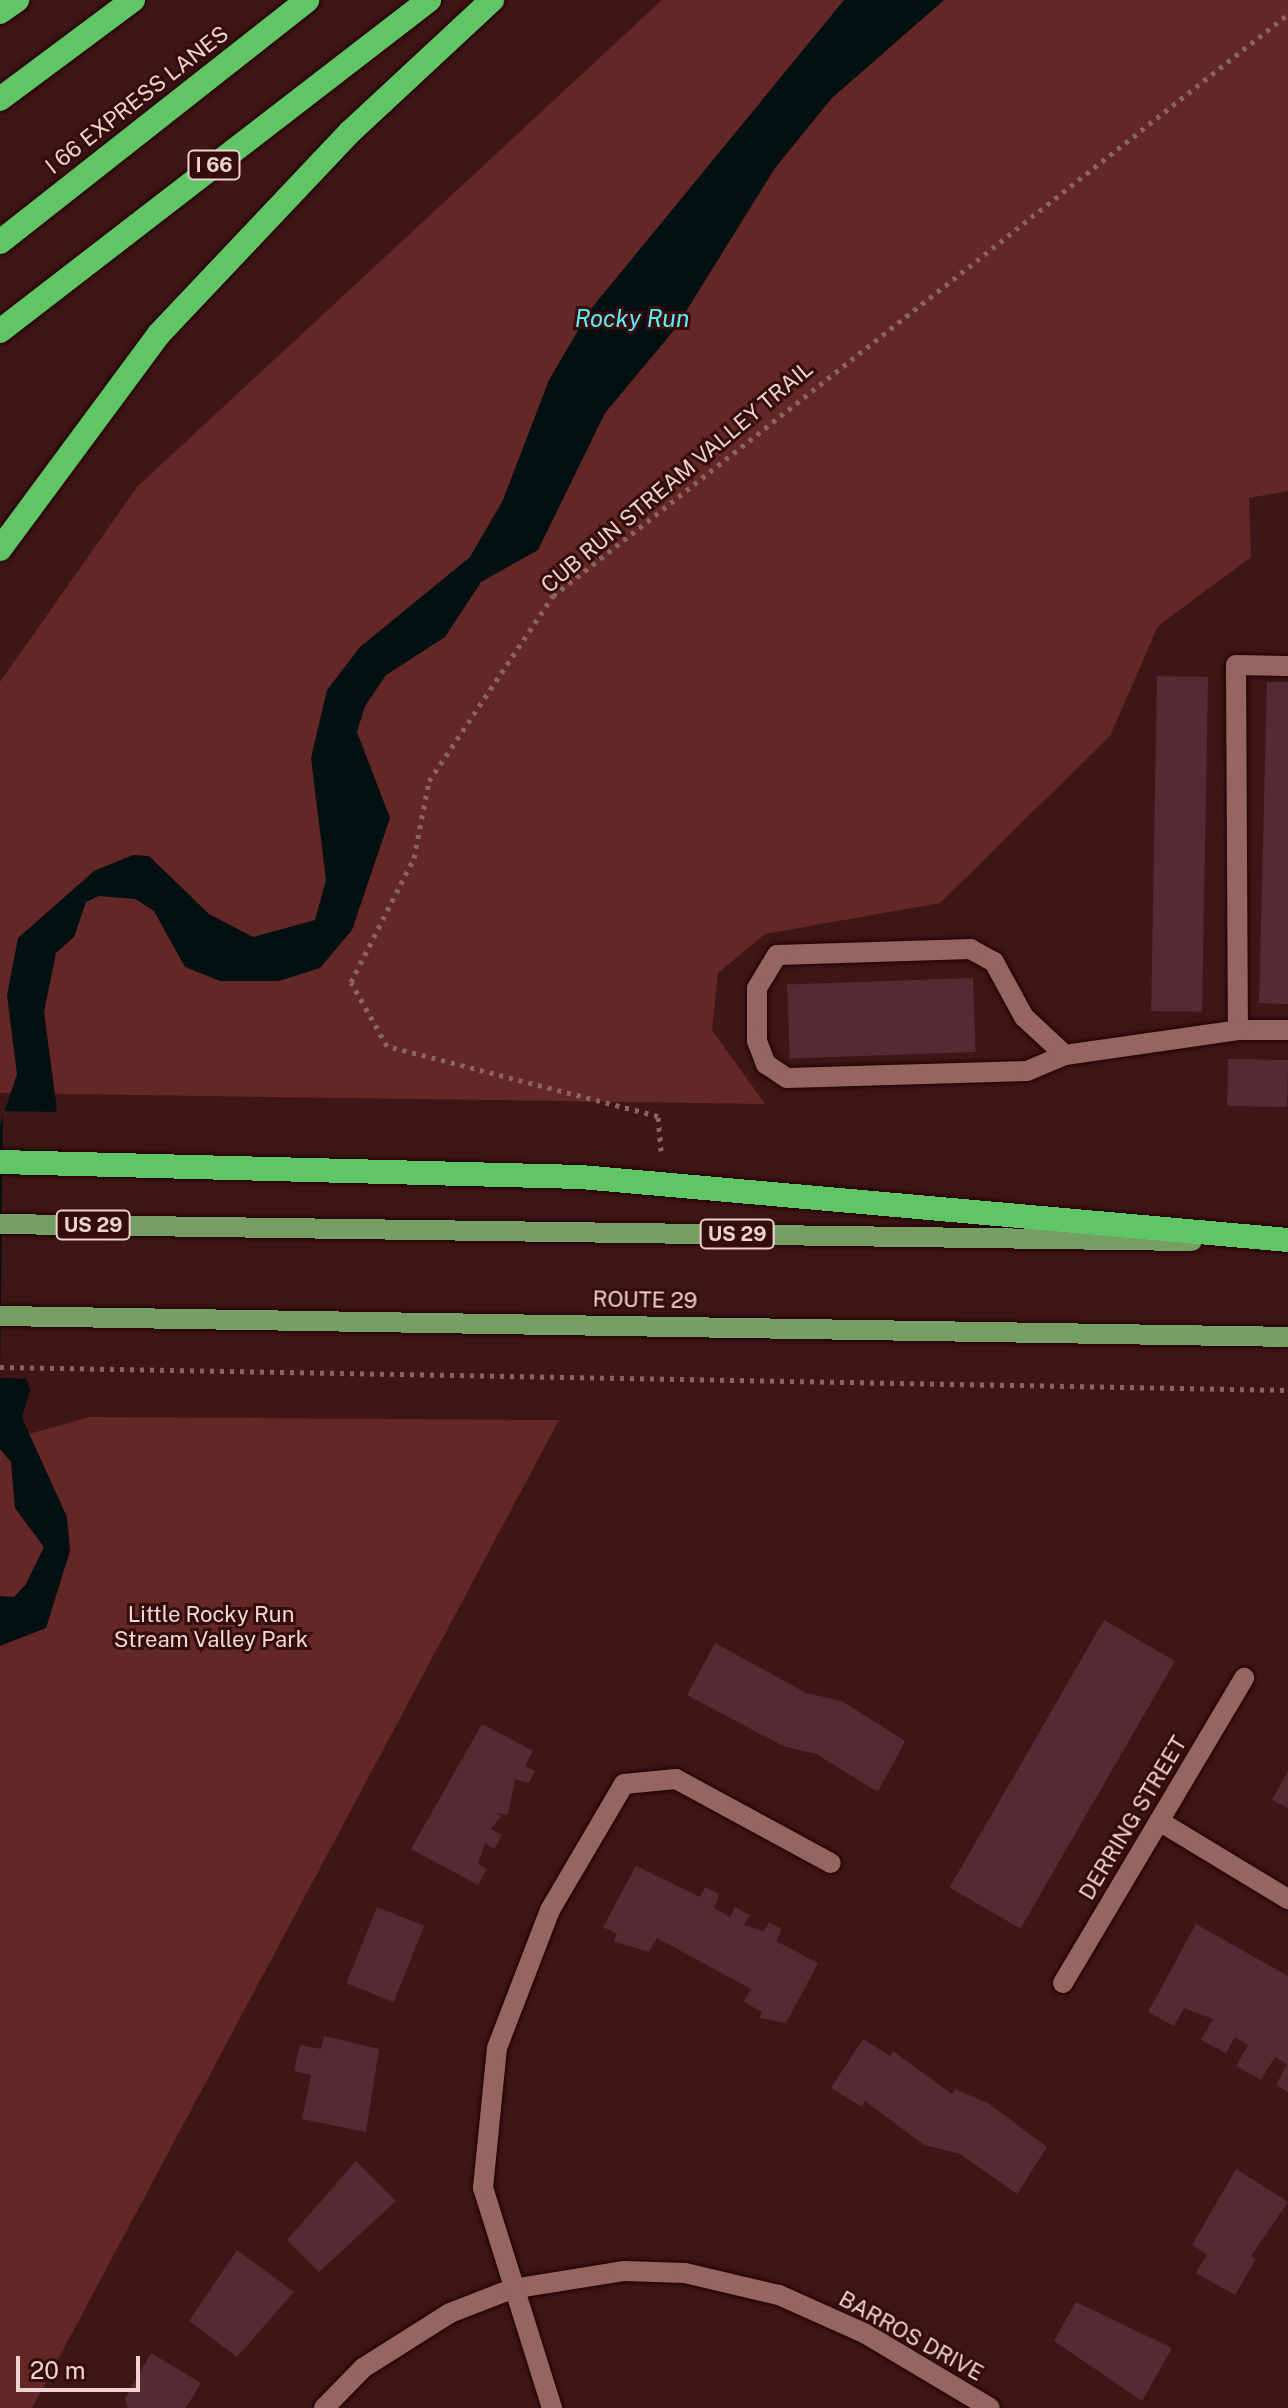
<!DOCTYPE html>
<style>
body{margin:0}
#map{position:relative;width:1288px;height:2408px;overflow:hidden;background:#3e1615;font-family:"Public Sans",sans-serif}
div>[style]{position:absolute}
.green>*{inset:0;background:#632826}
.water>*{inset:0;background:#021012}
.pier>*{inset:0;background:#3e1615}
.building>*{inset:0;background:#542a35;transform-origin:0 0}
.path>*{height:5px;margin-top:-2.5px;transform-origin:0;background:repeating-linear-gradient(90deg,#886563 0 4px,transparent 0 10px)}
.roads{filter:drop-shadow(0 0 2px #230102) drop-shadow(0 0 2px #230102)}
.lane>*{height:20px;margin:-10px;padding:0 10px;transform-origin:10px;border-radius:10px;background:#956561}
.street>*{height:20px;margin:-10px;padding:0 10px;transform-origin:10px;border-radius:10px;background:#956561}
.primary>*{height:20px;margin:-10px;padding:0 10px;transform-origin:10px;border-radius:10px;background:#759f63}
.highway>*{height:24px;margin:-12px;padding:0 12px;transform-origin:12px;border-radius:12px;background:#5fc565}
span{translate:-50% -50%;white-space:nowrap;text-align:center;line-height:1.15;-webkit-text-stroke:6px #330c0b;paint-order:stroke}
.shield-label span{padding:2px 6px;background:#330c0b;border:2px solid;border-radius:6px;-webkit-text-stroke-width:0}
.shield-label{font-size:20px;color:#efd3d0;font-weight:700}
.street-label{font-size:22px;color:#efd3d0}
.park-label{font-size:22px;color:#f3d8d5}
.water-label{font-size:24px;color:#63edfb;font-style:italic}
.scale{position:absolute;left:16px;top:2356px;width:124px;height:36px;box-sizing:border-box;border:4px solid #efd3d0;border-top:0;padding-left:10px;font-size:24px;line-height:28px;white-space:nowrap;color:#efd3d0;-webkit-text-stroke:6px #330c0b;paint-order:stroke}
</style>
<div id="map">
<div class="green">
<i style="clip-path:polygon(662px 0,1288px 0,1288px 491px,1249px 498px,1251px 557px,1158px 626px,1110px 736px,940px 903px,765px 934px,718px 973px,712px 1030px,765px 1104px,0 1093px,0 682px,137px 487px)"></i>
<i style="clip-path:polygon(90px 1417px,559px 1420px,32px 2408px,0 2408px,0 1442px)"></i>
</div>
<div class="water">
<i style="clip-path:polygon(844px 0,944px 0,832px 98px,775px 168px,675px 329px,605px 413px,538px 550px,481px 582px,445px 637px,386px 675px,365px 706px,357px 732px,390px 818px,352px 930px,320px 968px,279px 981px,220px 981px,185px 967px,154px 911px,135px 899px,99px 896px,86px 902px,74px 937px,56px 953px,44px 1012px,57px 1110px,20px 1178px,11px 1334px,30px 1390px,22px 1418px,67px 1517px,70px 1551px,46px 1628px,0 1646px,0 1596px,14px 1597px,26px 1584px,44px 1547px,15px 1508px,11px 1462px,0 1449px,0 1125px,17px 1074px,7px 995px,18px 938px,94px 871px,133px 855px,149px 856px,209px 914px,253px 937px,315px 920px,326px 880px,311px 758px,327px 690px,360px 647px,470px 557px,503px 500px,549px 380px,590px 310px)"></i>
</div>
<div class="pier">
<i style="clip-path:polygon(3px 1111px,60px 1112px,24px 1180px,21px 1200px,15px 1334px,30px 1379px,0 1378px)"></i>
</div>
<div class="building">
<i style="left:1157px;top:676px;width:51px;height:335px;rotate:1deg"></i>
<i style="clip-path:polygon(1267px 682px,1288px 682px,1288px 1004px,1259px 1003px)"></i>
<i style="left:973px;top:978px;width:74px;height:186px;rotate:88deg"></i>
<i style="left:1228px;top:1059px;width:60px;height:47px;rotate:1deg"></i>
<i style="left:1104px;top:1620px;width:82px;height:309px;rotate:30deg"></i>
<i style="clip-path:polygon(715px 1643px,806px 1693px,842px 1701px,905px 1741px,878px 1792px,816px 1754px,783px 1746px,687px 1695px)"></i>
<i style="clip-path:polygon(482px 1724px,533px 1751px,525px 1766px,535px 1771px,529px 1783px,515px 1779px,508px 1815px,496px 1813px,501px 1816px,491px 1829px,502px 1835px,494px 1849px,485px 1843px,478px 1864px,487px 1869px,478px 1885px,411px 1849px)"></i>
<i style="clip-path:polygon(1288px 1771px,1288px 1808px,1272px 1800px)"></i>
<i style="clip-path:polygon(636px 1866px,700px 1897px,705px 1887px,719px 1894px,714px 1908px,730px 1917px,735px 1907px,750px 1915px,744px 1925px,764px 1931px,769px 1922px,782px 1929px,776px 1941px,818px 1963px,786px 2023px,759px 2018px,762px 2012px,744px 2002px,751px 1989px,657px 1938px,649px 1952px,613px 1941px,617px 1934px,603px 1927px)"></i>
<i style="left:377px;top:1907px;width:51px;height:82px;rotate:22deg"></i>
<i style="clip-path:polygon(1196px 1924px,1288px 1976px,1288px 2092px,1276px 2085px,1287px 2064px,1275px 2057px,1261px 2080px,1236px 2066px,1248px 2045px,1235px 2037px,1226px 2053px,1201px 2040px,1213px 2019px,1184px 2008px,1174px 2026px,1148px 2012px)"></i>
<i style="clip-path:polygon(324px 2036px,379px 2049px,366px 2132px,302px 2119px,311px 2075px,294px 2071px,300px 2045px,321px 2049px)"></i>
<i style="clip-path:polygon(863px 2039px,890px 2056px,893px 2051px,952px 2094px,955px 2089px,988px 2103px,1047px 2147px,1017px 2194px,960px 2154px,924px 2145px,865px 2101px,862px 2107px,831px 2088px)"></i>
<i style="clip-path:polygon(356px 2161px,396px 2201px,319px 2272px,287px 2240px)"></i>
<i style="clip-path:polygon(1236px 2169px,1288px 2202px,1251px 2256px,1256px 2259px,1235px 2295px,1196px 2273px,1207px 2254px,1192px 2245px)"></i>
<i style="clip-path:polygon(237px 2250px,294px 2292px,237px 2357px,189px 2321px)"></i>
<i style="clip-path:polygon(1076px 2302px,1172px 2348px,1142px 2401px,1054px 2341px)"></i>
<i style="clip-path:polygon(151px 2353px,201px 2383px,186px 2408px,128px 2408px,125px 2398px)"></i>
</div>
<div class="path">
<i style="left:661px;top:1151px;width:35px;rotate:-95deg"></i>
<i style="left:658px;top:1116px;width:280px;rotate:-165.5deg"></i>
<i style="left:387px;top:1046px;width:73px;rotate:-119.4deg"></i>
<i style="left:351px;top:982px;width:139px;rotate:-63.1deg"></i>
<i style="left:414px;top:858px;width:78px;rotate:-79deg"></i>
<i style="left:429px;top:781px;width:223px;rotate:-56.2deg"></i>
<i style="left:553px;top:596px;width:938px;rotate:-38.37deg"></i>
<i style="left:0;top:1367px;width:1288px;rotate:1.02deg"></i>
</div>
<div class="roads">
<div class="lane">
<i style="left:1288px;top:666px;width:52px;rotate:-178.9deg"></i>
<i style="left:1236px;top:665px;width:365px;rotate:89.7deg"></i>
<i style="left:1238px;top:1030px;width:50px"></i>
<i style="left:1065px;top:1055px;width:56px;rotate:-137.2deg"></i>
<i style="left:1024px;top:1017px;width:63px;rotate:-118.6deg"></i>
<i style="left:994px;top:962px;width:26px;rotate:-151deg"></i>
<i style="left:971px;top:949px;width:194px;rotate:178.2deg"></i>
<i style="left:777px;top:955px;width:39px;rotate:121deg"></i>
<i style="left:757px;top:988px;width:53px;rotate:90deg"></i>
<i style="left:757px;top:1041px;width:25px;rotate:69deg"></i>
<i style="left:766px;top:1064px;width:25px;rotate:34deg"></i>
<i style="left:787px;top:1078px;width:240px;rotate:-1.7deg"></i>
<i style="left:1027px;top:1071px;width:41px;rotate:-22.8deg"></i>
<i style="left:1065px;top:1055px;width:175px;rotate:-8.2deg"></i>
</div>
<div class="street">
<i style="left:1159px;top:1821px;width:151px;rotate:31.2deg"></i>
<i style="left:1063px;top:1983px;width:355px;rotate:-59.3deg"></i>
<i style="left:324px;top:2408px;width:56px;rotate:-45.7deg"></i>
<i style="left:363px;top:2368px;width:103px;rotate:-32.3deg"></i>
<i style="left:450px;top:2313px;width:66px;rotate:-21.2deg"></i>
<i style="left:512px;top:2289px;width:114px;rotate:-9.1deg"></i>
<i style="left:625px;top:2271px;width:60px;rotate:1.9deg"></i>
<i style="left:685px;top:2273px;width:97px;rotate:13.2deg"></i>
<i style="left:779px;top:2295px;width:95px;rotate:24.1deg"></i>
<i style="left:866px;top:2334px;width:144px;rotate:30.8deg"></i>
<i style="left:552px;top:2408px;width:231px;rotate:-107.4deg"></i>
<i style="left:483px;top:2188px;width:141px;rotate:-84.3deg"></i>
<i style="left:497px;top:2048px;width:148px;rotate:-69deg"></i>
<i style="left:550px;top:1910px;width:146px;rotate:-59.6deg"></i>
<i style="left:624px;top:1784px;width:52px;rotate:-5.5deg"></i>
<i style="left:676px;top:1779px;width:176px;rotate:28.5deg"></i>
</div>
<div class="primary">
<i style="left:0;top:1224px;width:1192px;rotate:0.82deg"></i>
<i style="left:0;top:1316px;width:1288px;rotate:0.93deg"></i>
</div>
<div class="highway">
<i style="left:0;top:12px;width:21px;rotate:-35deg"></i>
<i style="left:0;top:99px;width:166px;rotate:-36.7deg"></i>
<i style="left:0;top:242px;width:391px;rotate:-38.2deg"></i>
<i style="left:0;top:331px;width:542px;rotate:-37.65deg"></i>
<i style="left:0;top:549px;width:267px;rotate:-53.5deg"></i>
<i style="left:159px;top:334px;width:278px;rotate:-46.6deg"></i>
<i style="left:350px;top:132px;width:194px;rotate:-42.9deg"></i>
<i style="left:0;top:1162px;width:581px;rotate:1.48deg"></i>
<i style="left:581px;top:1177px;width:710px;rotate:5.09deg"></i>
</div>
</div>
<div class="shield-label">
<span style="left:214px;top:165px">I 66</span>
<span style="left:93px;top:1225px">US 29</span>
<span style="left:737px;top:1234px">US 29</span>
</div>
<div class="street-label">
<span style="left:137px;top:100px;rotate:-38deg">I 66 EXPRESS LANES</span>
<span style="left:677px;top:477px;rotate:-40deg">CUB RUN STREAM VALLEY TRAIL</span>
<span style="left:645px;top:1300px;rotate:1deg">ROUTE 29</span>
<span style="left:1133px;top:1818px;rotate:-59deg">DERRING STREET</span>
<span style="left:911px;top:2336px;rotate:29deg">BARROS DRIVE</span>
</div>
<div class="park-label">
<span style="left:211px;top:1627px">Little Rocky Run<br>Stream Valley Park</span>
</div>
<div class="water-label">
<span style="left:632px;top:319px">Rocky Run</span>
</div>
<div class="scale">20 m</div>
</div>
